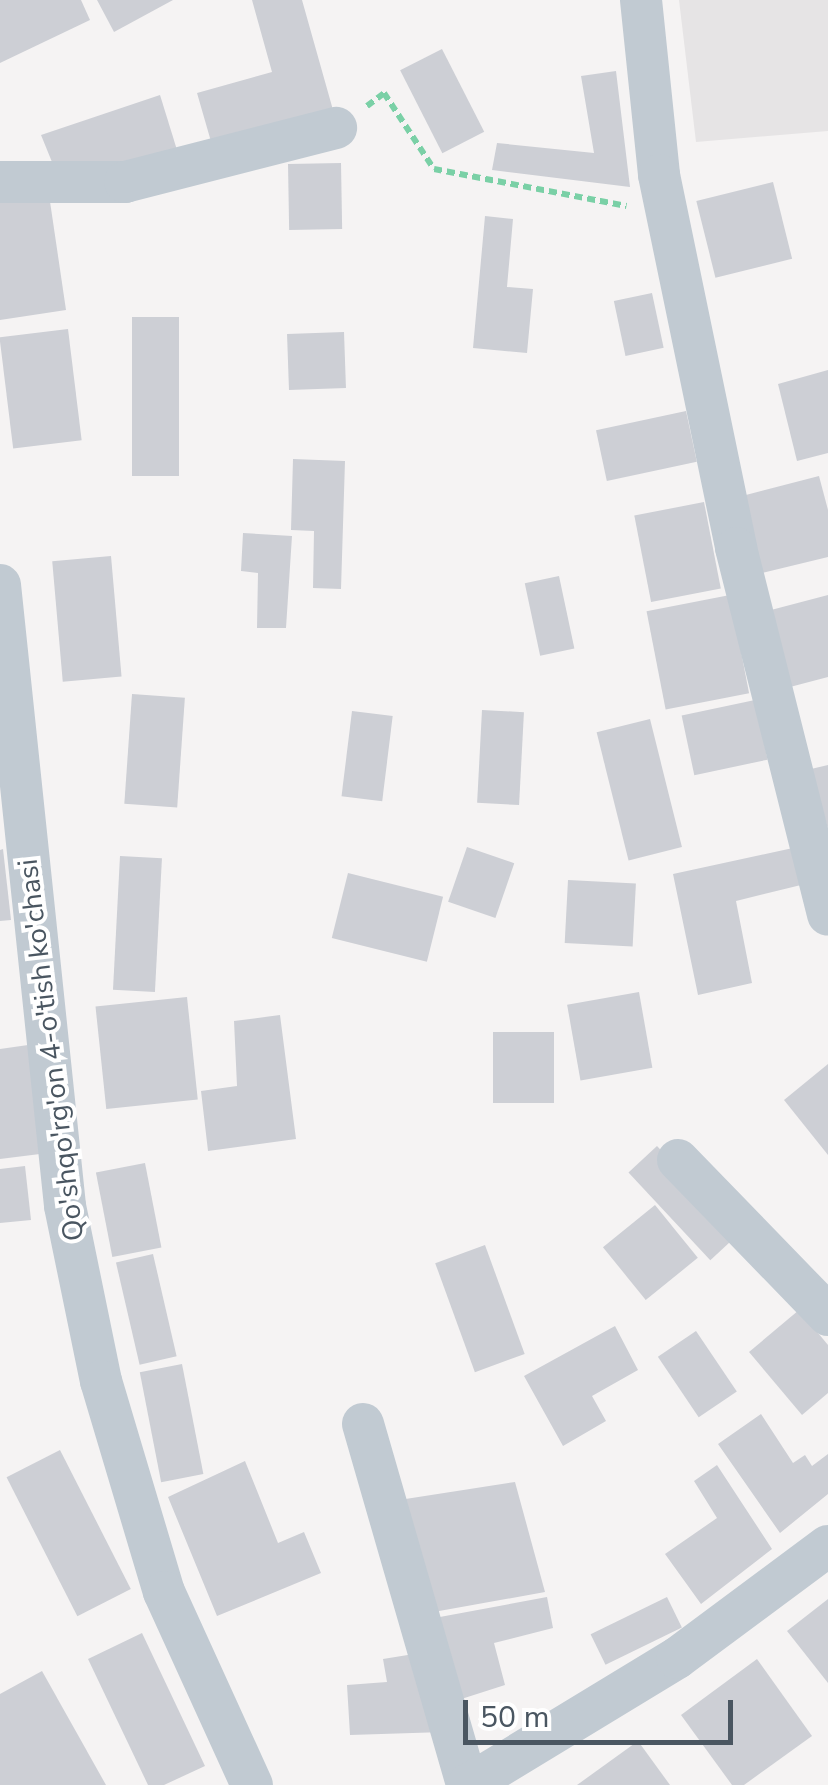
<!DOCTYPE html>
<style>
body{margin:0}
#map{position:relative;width:828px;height:1785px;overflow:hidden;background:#f5f3f3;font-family:"Nunito Sans",sans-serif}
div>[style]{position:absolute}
.education>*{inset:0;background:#e6e4e5}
.building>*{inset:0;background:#cdcfd5;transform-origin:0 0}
.path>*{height:6px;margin-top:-3px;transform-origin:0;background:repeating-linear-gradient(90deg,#7ad0a6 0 8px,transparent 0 13px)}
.minor>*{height:42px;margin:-21px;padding:0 21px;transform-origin:21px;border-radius:21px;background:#c1cad2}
span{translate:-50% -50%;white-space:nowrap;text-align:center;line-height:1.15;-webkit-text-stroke:8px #fff;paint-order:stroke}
.street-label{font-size:28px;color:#4a5661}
.scale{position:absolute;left:463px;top:1700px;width:270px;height:45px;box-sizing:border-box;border:5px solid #4a5661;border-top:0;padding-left:12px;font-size:30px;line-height:35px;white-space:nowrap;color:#4a5661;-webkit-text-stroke:8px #fff;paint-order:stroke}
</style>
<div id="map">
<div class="education">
<i style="clip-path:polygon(679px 0,828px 0,828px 131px,696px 142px)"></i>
</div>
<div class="building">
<i style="clip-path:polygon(0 0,81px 0,90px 20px,0 63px)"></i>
<i style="clip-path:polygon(97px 0,173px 0,114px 32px)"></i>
<i style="clip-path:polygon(252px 0,302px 0,333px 110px,212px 145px,197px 93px,272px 72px)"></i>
<i style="left:442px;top:49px;width:93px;height:47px;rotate:63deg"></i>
<i style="clip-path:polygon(616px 71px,630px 187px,492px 170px,497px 143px,594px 153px,581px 76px)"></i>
<i style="clip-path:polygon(160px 95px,177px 150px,114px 166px,52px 162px,41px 135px)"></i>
<i style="left:341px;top:163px;width:66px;height:53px;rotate:89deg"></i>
<i style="left:773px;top:182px;width:79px;height:79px;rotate:76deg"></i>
<i style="clip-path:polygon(48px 188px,66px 310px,0 320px,0 195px)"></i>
<i style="clip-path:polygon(485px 216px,513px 219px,507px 287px,533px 289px,527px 353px,473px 348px)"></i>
<i style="left:652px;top:293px;width:56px;height:39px;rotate:78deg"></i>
<i style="left:132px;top:317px;width:47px;height:159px"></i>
<i style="left:68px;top:329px;width:112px;height:69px;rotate:83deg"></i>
<i style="left:344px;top:332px;width:56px;height:57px;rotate:88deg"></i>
<i style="clip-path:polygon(828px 370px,828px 453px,797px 461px,778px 384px)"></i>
<i style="left:686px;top:411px;width:52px;height:92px;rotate:78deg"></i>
<i style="clip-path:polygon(293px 459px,345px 461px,341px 589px,313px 588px,314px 531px,291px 530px)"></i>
<i style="clip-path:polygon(819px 476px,828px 510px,828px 557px,762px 573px,742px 496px)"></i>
<i style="left:704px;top:502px;width:88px;height:71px;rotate:79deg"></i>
<i style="clip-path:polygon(243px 533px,292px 536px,286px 628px,257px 628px,258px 573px,241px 571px)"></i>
<i style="left:111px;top:556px;width:121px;height:59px;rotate:85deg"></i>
<i style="left:559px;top:576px;width:74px;height:35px;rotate:78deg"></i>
<i style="left:730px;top:595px;width:100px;height:85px;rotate:79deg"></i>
<i style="clip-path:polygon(828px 595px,828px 677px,790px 687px,771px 610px)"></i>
<i style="left:132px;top:694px;width:53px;height:110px;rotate:4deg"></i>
<i style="left:755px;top:700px;width:61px;height:75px;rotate:78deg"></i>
<i style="left:482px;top:710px;width:42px;height:93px;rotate:3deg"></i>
<i style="left:352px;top:711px;width:41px;height:86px;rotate:7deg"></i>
<i style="left:650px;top:719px;width:132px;height:55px;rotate:76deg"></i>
<i style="clip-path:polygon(828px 765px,828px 829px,811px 769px)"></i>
<i style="left:467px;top:847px;width:50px;height:58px;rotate:19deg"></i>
<i style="clip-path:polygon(793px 848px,801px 885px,736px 901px,752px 983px,698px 995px,673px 874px)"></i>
<i style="clip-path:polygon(3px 849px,11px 920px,0 921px,0 850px)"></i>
<i style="left:120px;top:856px;width:42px;height:134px;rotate:3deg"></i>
<i style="left:348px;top:873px;width:98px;height:67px;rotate:14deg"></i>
<i style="left:568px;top:880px;width:68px;height:63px;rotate:3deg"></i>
<i style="left:639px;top:992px;width:77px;height:73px;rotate:80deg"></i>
<i style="left:187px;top:997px;width:103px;height:92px;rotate:84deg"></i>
<i style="clip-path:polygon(280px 1015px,296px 1139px,208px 1151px,201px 1091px,237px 1086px,234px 1021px)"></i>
<i style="left:554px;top:1032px;width:71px;height:61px;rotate:90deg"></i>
<i style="clip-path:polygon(28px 1045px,40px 1154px,0 1159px,0 1049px)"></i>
<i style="clip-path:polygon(828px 1064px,828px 1155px,784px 1100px)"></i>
<i style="left:657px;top:1146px;width:120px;height:39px;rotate:47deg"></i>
<i style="left:145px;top:1163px;width:86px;height:50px;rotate:79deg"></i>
<i style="clip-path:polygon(25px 1166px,31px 1220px,0 1223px,0 1169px)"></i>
<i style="left:655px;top:1205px;width:68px;height:67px;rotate:51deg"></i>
<i style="left:485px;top:1245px;width:116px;height:53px;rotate:70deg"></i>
<i style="left:153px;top:1254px;width:105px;height:38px;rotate:77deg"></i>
<i style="clip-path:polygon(799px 1310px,828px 1345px,828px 1393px,802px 1415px,749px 1352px)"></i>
<i style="clip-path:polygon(615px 1326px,638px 1370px,592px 1396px,606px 1421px,563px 1446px,524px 1376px)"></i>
<i style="left:696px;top:1331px;width:73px;height:46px;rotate:56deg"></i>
<i style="left:182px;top:1364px;width:112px;height:43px;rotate:79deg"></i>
<i style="clip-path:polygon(761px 1414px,793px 1463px,805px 1455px,812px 1466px,828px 1454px,828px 1494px,780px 1533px,718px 1444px)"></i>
<i style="left:60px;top:1450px;width:156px;height:60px;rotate:63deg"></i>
<i style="clip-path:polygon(245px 1461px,278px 1543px,304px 1532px,321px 1573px,217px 1616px,168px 1497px)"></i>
<i style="clip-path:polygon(717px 1465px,772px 1549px,701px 1604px,665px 1554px,717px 1518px,694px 1481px)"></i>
<i style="clip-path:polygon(515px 1482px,545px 1592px,428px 1613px,399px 1500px)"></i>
<i style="clip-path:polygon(547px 1597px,553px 1628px,494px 1643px,505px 1685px,452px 1702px,429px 1619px)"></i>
<i style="left:667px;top:1597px;width:34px;height:85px;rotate:64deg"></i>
<i style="clip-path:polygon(828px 1599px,828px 1683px,787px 1631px)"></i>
<i style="clip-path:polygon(142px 1633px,205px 1766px,164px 1785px,148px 1785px,88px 1659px)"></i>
<i style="clip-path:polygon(420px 1653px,444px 1732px,350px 1735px,347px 1685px,387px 1682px,383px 1659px)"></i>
<i style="clip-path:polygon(757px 1659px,812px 1736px,744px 1785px,732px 1785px,681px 1715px)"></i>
<i style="clip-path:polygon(42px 1671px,106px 1785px,0 1785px,0 1694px)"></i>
<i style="clip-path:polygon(638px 1741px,670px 1785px,577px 1785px)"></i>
</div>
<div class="path">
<i style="left:367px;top:106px;width:21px;rotate:-37deg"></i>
<i style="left:384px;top:93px;width:91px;rotate:56.7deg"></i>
<i style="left:434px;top:169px;width:196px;rotate:10.9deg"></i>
</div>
<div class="minor">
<i style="left:641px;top:0;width:176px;rotate:84.1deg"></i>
<i style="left:659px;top:175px;width:381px;rotate:78.3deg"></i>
<i style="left:736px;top:548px;width:378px;rotate:75.9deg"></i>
<i style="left:0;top:182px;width:125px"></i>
<i style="left:125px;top:182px;width:218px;rotate:-14.4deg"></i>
<i style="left:0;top:585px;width:624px;rotate:84.02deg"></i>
<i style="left:65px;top:1206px;width:179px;rotate:78.4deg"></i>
<i style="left:101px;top:1381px;width:220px;rotate:73.4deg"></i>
<i style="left:164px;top:1592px;width:212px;rotate:65.5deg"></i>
<i style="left:678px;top:1160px;width:216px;rotate:45.9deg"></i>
<i style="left:363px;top:1424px;width:376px;rotate:73.9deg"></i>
<i style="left:468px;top:1785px;width:245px;rotate:-31.3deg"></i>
<i style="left:677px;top:1658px;width:188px;rotate:-36.6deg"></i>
</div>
<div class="street-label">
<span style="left:51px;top:1050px;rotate:-97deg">Qo'shqo'rg'on 4-o'tish ko'chasi</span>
</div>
<div class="scale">50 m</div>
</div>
